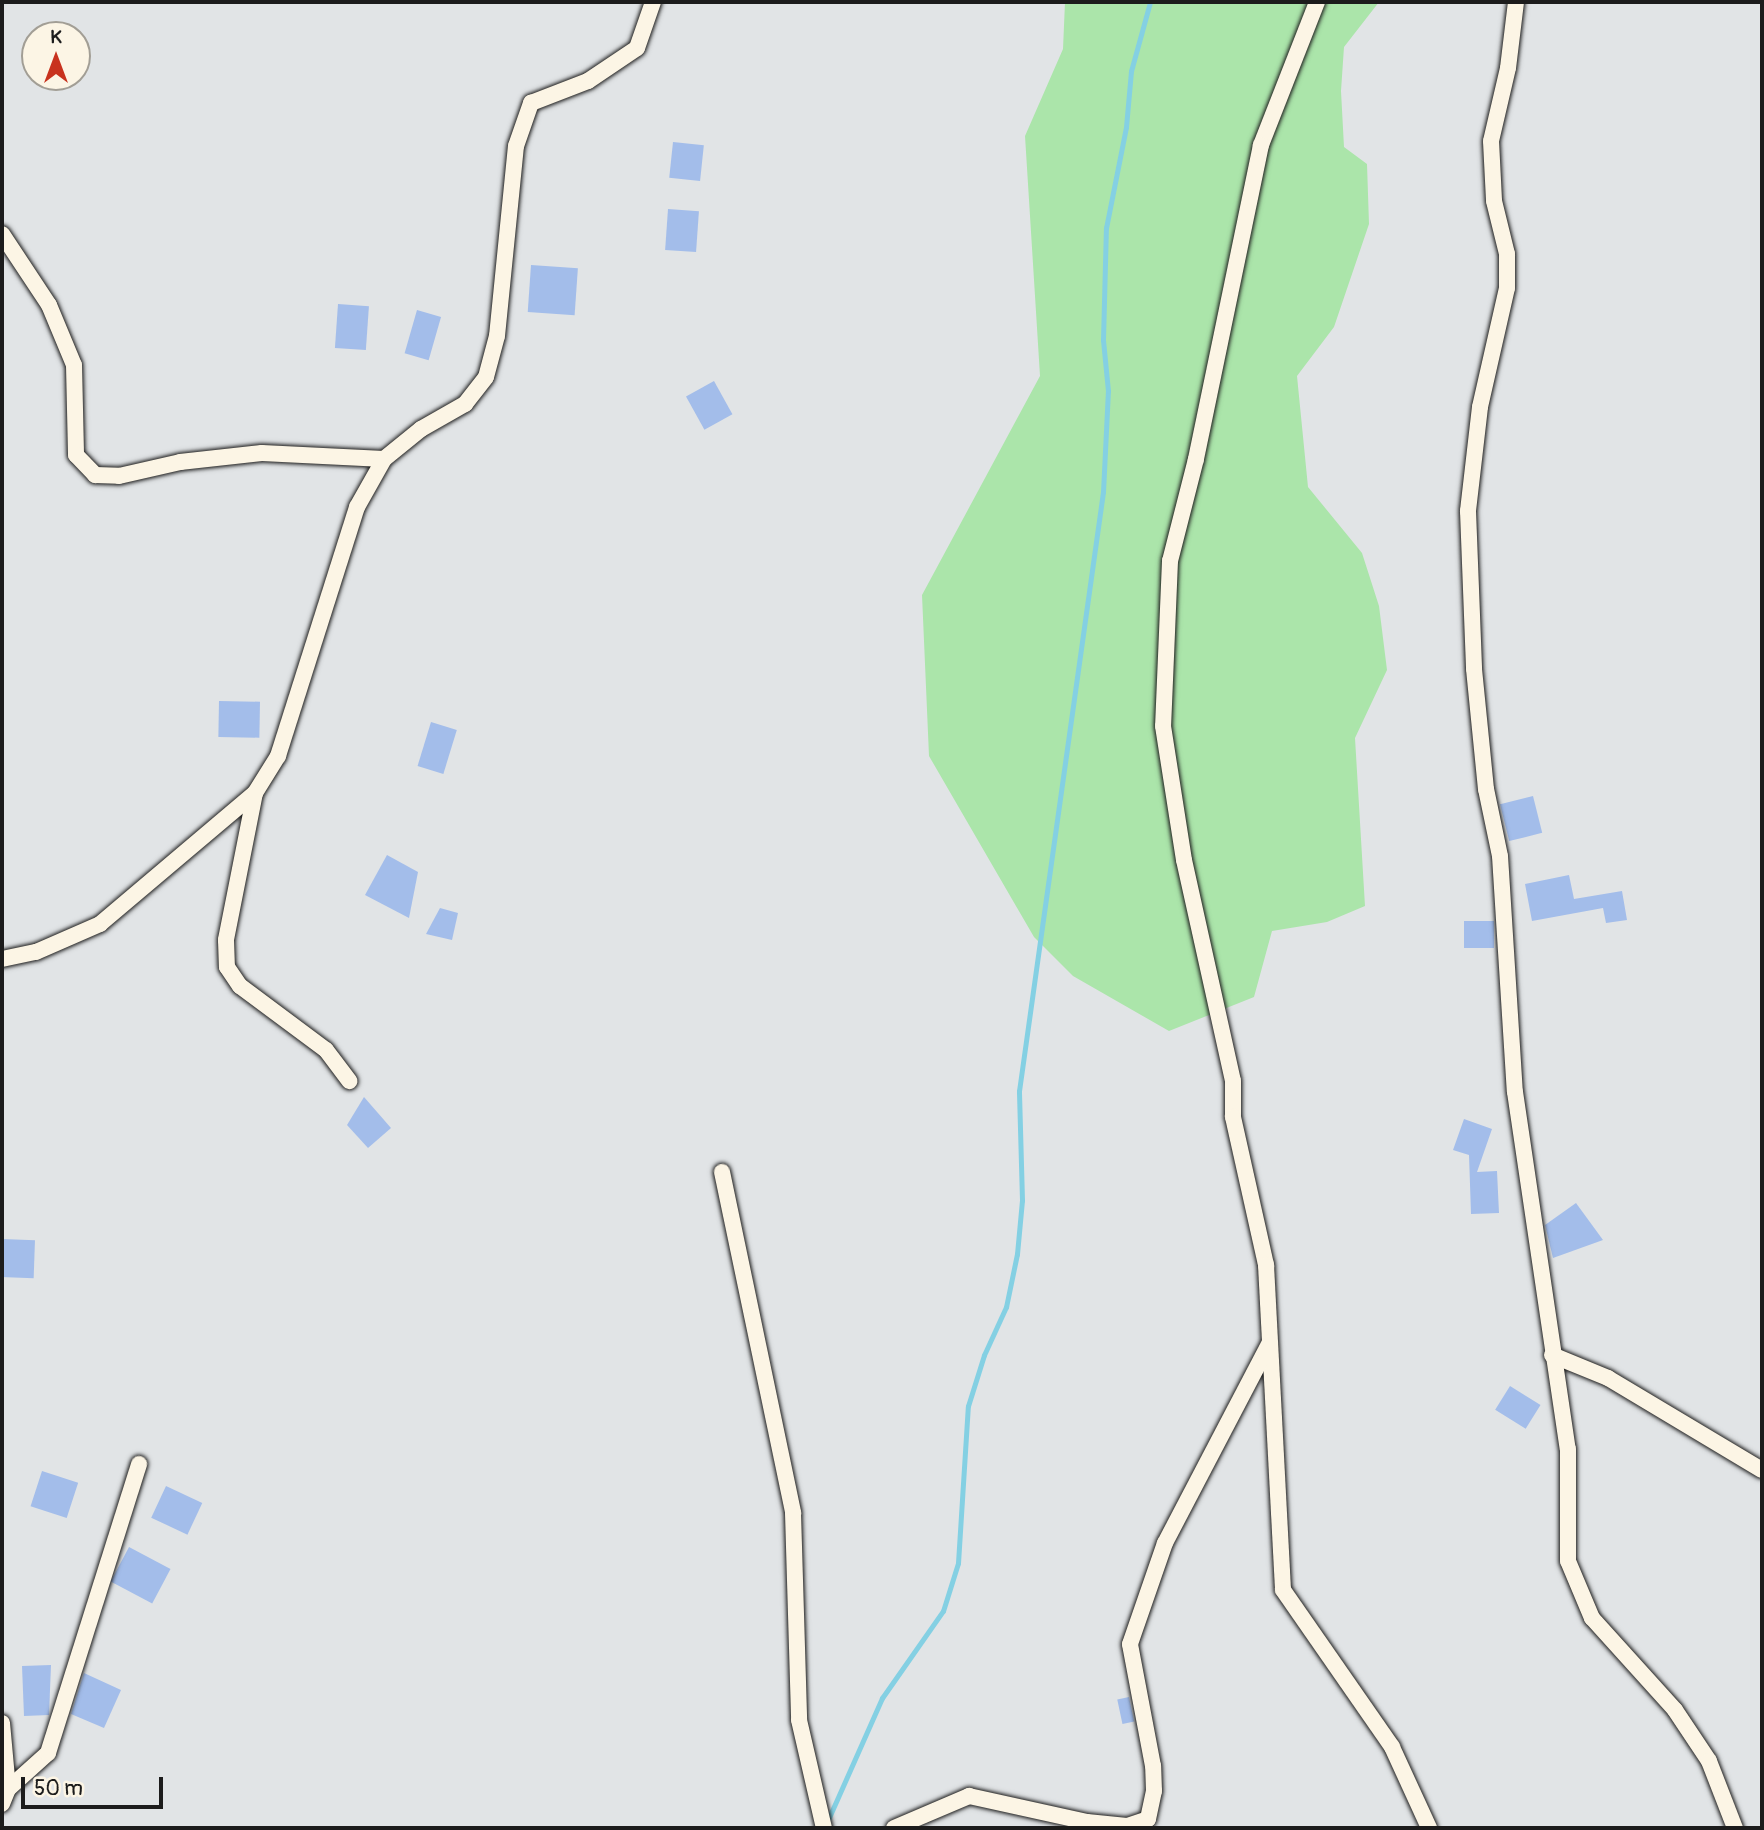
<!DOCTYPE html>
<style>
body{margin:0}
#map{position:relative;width:1764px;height:1830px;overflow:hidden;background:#e1e4e6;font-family:Pangolin,sans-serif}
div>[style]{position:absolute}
.green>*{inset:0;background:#abe5aa}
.stream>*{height:5px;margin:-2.5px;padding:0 2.5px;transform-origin:2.5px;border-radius:2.5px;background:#84d0e3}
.building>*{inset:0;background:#a3bdea;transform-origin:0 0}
.roads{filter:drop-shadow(0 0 2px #1c1c1c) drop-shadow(0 0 2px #1c1c1c)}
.minor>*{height:16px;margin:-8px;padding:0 8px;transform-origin:8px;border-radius:8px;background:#fcf5e5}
span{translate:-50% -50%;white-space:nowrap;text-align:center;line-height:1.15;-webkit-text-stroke:5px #fcf5e5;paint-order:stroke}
.frame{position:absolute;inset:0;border:4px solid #1c1c1c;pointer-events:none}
.north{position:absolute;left:21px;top:21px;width:70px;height:70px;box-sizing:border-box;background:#fcf5e5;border:2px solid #a29e95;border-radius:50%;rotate:0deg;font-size:19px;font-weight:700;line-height:28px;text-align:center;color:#1c1c1c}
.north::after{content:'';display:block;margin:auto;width:24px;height:32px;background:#c8321e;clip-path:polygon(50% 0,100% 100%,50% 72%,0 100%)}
.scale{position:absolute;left:21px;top:1777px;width:142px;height:32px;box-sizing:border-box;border:4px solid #1c1c1c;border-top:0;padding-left:9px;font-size:21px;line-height:24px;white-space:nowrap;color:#1c1c1c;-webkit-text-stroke:5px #fcf5e5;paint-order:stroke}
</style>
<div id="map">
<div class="green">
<i style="clip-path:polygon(1065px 2px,1379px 2px,1344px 47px,1341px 91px,1344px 147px,1367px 164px,1369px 224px,1334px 327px,1297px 376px,1308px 487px,1362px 553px,1379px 606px,1387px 670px,1355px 738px,1365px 906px,1327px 922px,1272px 931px,1254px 997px,1169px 1031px,1073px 976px,1034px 937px,929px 756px,922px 595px,1040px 376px,1025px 136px,1063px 49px)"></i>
</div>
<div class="stream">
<i style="left:827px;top:1822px;width:136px;rotate:-66.1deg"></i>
<i style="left:882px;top:1698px;width:106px;rotate:-55deg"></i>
<i style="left:943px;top:1611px;width:50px;rotate:-72.6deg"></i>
<i style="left:958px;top:1563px;width:157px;rotate:-86.4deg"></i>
<i style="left:968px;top:1406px;width:53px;rotate:-72.6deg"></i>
<i style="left:984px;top:1355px;width:53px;rotate:-65.4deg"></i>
<i style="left:1006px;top:1307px;width:54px;rotate:-78.3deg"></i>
<i style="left:1017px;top:1254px;width:54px;rotate:-84.7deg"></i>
<i style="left:1022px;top:1200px;width:109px;rotate:-91.6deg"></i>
<i style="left:1019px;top:1091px;width:605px;rotate:-82.02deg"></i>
<i style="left:1103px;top:492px;width:101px;rotate:-87.2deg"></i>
<i style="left:1108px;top:391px;width:51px;rotate:-95.6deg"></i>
<i style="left:1103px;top:340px;width:112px;rotate:-88.5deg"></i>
<i style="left:1106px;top:228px;width:103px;rotate:-78.8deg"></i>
<i style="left:1126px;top:127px;width:56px;rotate:-84.9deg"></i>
<i style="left:1131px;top:71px;width:72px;rotate:-74.6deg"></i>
</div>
<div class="building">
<i style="left:673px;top:142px;width:31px;height:36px;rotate:6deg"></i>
<i style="left:668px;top:209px;width:31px;height:41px;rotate:4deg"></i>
<i style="left:531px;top:265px;width:47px;height:47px;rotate:4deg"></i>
<i style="left:338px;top:304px;width:31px;height:44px;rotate:4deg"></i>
<i style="left:417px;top:310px;width:25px;height:45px;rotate:16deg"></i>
<i style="left:714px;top:381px;width:38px;height:32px;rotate:61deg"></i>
<i style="left:219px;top:701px;width:41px;height:36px;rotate:1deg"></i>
<i style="left:431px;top:722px;width:27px;height:46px;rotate:17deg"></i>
<i style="left:1533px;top:796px;width:38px;height:34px;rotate:76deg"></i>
<i style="clip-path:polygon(387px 855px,418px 872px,409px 918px,365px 895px)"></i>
<i style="clip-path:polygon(1569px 875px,1574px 899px,1622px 891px,1627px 920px,1606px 923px,1603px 908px,1532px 921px,1525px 884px)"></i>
<i style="clip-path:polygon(440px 908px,458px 913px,452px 940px,426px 934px)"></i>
<i style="left:1464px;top:921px;width:30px;height:27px"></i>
<i style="clip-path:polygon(364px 1097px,391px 1128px,368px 1148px,347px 1125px)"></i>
<i style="clip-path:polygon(1464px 1119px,1492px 1129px,1477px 1172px,1497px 1171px,1499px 1213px,1471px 1214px,1469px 1155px,1453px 1150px)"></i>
<i style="clip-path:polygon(1576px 1203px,1603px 1240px,1553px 1258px,1545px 1225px)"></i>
<i style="left:2px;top:1239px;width:33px;height:38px;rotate:2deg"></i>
<i style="left:1510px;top:1386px;width:36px;height:28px;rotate:32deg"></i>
<i style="left:42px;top:1471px;width:38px;height:37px;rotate:18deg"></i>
<i style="left:166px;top:1486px;width:40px;height:35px;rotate:25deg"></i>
<i style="left:129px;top:1547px;width:47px;height:39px;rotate:28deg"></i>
<i style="clip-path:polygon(51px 1665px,49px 1715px,24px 1716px,22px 1666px)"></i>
<i style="clip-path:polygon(84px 1673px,121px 1690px,104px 1728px,71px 1714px)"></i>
<i style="left:1129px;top:1697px;width:25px;height:12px;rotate:78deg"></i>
</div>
<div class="roads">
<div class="minor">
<i style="left:1317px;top:2px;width:154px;rotate:111.4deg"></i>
<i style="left:1261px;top:145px;width:321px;rotate:101.7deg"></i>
<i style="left:1196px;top:459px;width:105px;rotate:104.3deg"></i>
<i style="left:1170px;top:561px;width:165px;rotate:92.4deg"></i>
<i style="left:1163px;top:726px;width:136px;rotate:81.1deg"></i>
<i style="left:1184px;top:860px;width:226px;rotate:77.5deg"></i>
<i style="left:1233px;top:1081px;width:36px;rotate:90deg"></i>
<i style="left:1233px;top:1117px;width:152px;rotate:77.4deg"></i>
<i style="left:1266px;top:1265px;width:325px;rotate:87deg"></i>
<i style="left:1283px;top:1590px;width:191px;rotate:55.2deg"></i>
<i style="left:1392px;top:1747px;width:89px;rotate:65.4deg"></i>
<i style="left:1516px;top:2px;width:66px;rotate:96.9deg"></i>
<i style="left:1508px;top:68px;width:75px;rotate:103.1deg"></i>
<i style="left:1491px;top:141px;width:60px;rotate:87.1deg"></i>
<i style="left:1494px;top:201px;width:55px;rotate:76.2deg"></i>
<i style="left:1507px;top:254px;width:34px;rotate:90deg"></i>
<i style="left:1507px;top:288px;width:122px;rotate:102.8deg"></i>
<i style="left:1480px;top:407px;width:105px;rotate:96.6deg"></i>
<i style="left:1468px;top:511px;width:158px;rotate:87.8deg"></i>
<i style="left:1474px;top:669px;width:121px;rotate:84.3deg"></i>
<i style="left:1486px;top:789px;width:68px;rotate:78.2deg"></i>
<i style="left:1500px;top:856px;width:236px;rotate:86.4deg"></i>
<i style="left:1515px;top:1092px;width:361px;rotate:81.6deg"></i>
<i style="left:1568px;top:1449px;width:112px;rotate:90deg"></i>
<i style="left:1568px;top:1561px;width:62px;rotate:67.2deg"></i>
<i style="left:1592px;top:1618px;width:124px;rotate:47.9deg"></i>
<i style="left:1675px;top:1710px;width:61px;rotate:56.3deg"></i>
<i style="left:1709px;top:1761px;width:72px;rotate:68.8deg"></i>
<i style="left:2px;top:234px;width:85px;rotate:56.5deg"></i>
<i style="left:49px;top:305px;width:65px;rotate:67.4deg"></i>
<i style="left:74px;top:365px;width:90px;rotate:88.7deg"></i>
<i style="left:76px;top:455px;width:28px;rotate:46deg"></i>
<i style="left:95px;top:475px;width:24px;rotate:2deg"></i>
<i style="left:119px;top:476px;width:63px;rotate:-12.9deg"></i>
<i style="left:180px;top:462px;width:82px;rotate:-6.3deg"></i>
<i style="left:262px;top:453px;width:122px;rotate:2.8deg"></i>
<i style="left:255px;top:793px;width:150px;rotate:101.2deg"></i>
<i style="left:226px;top:940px;width:27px;rotate:88deg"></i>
<i style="left:227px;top:967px;width:23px;rotate:56deg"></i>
<i style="left:240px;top:986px;width:107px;rotate:36.7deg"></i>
<i style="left:326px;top:1050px;width:39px;rotate:53deg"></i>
<i style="left:2px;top:959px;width:35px;rotate:-12deg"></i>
<i style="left:36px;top:952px;width:70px;rotate:-23.6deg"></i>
<i style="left:100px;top:924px;width:203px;rotate:-40.2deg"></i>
<i style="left:255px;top:793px;width:44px;rotate:-58.1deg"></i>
<i style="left:278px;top:756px;width:261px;rotate:-72.4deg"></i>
<i style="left:357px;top:507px;width:55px;rotate:-60.6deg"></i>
<i style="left:384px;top:459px;width:48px;rotate:-39deg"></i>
<i style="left:421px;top:429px;width:51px;rotate:-29.6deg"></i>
<i style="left:465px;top:404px;width:34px;rotate:-52deg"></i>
<i style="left:486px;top:377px;width:42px;rotate:-75deg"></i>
<i style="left:497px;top:336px;width:191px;rotate:-84.3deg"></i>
<i style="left:516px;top:146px;width:46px;rotate:-70.8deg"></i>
<i style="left:531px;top:103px;width:61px;rotate:-21.1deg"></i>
<i style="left:588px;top:81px;width:59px;rotate:-34deg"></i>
<i style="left:637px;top:48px;width:49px;rotate:-70.8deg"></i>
<i style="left:722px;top:1172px;width:348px;rotate:78.2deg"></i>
<i style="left:793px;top:1513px;width:207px;rotate:88.3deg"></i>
<i style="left:799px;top:1720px;width:111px;rotate:77deg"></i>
<i style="left:1552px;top:1355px;width:61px;rotate:22.3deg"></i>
<i style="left:1608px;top:1378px;width:179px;rotate:30.9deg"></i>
<i style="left:2px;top:1723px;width:66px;rotate:84.8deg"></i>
<i style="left:8px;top:1789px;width:16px;rotate:112deg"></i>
<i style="left:8px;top:1789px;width:54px;rotate:-42deg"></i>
<i style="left:48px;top:1753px;width:303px;rotate:-72.5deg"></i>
<i style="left:894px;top:1828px;width:82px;rotate:-23.1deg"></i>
<i style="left:969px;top:1796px;width:121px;rotate:12.4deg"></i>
<i style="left:1087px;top:1822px;width:40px;rotate:5.7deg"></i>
<i style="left:1127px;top:1826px;width:22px;rotate:-18deg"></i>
<i style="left:1148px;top:1819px;width:29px;rotate:-78deg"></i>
<i style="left:1154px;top:1791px;width:25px;rotate:-92deg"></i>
<i style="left:1153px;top:1766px;width:124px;rotate:-100.7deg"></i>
<i style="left:1130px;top:1644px;width:107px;rotate:-70.9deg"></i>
<i style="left:1165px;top:1543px;width:225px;rotate:-62.4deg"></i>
</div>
</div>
<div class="frame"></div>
<div class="north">K</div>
<div class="scale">50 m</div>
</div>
